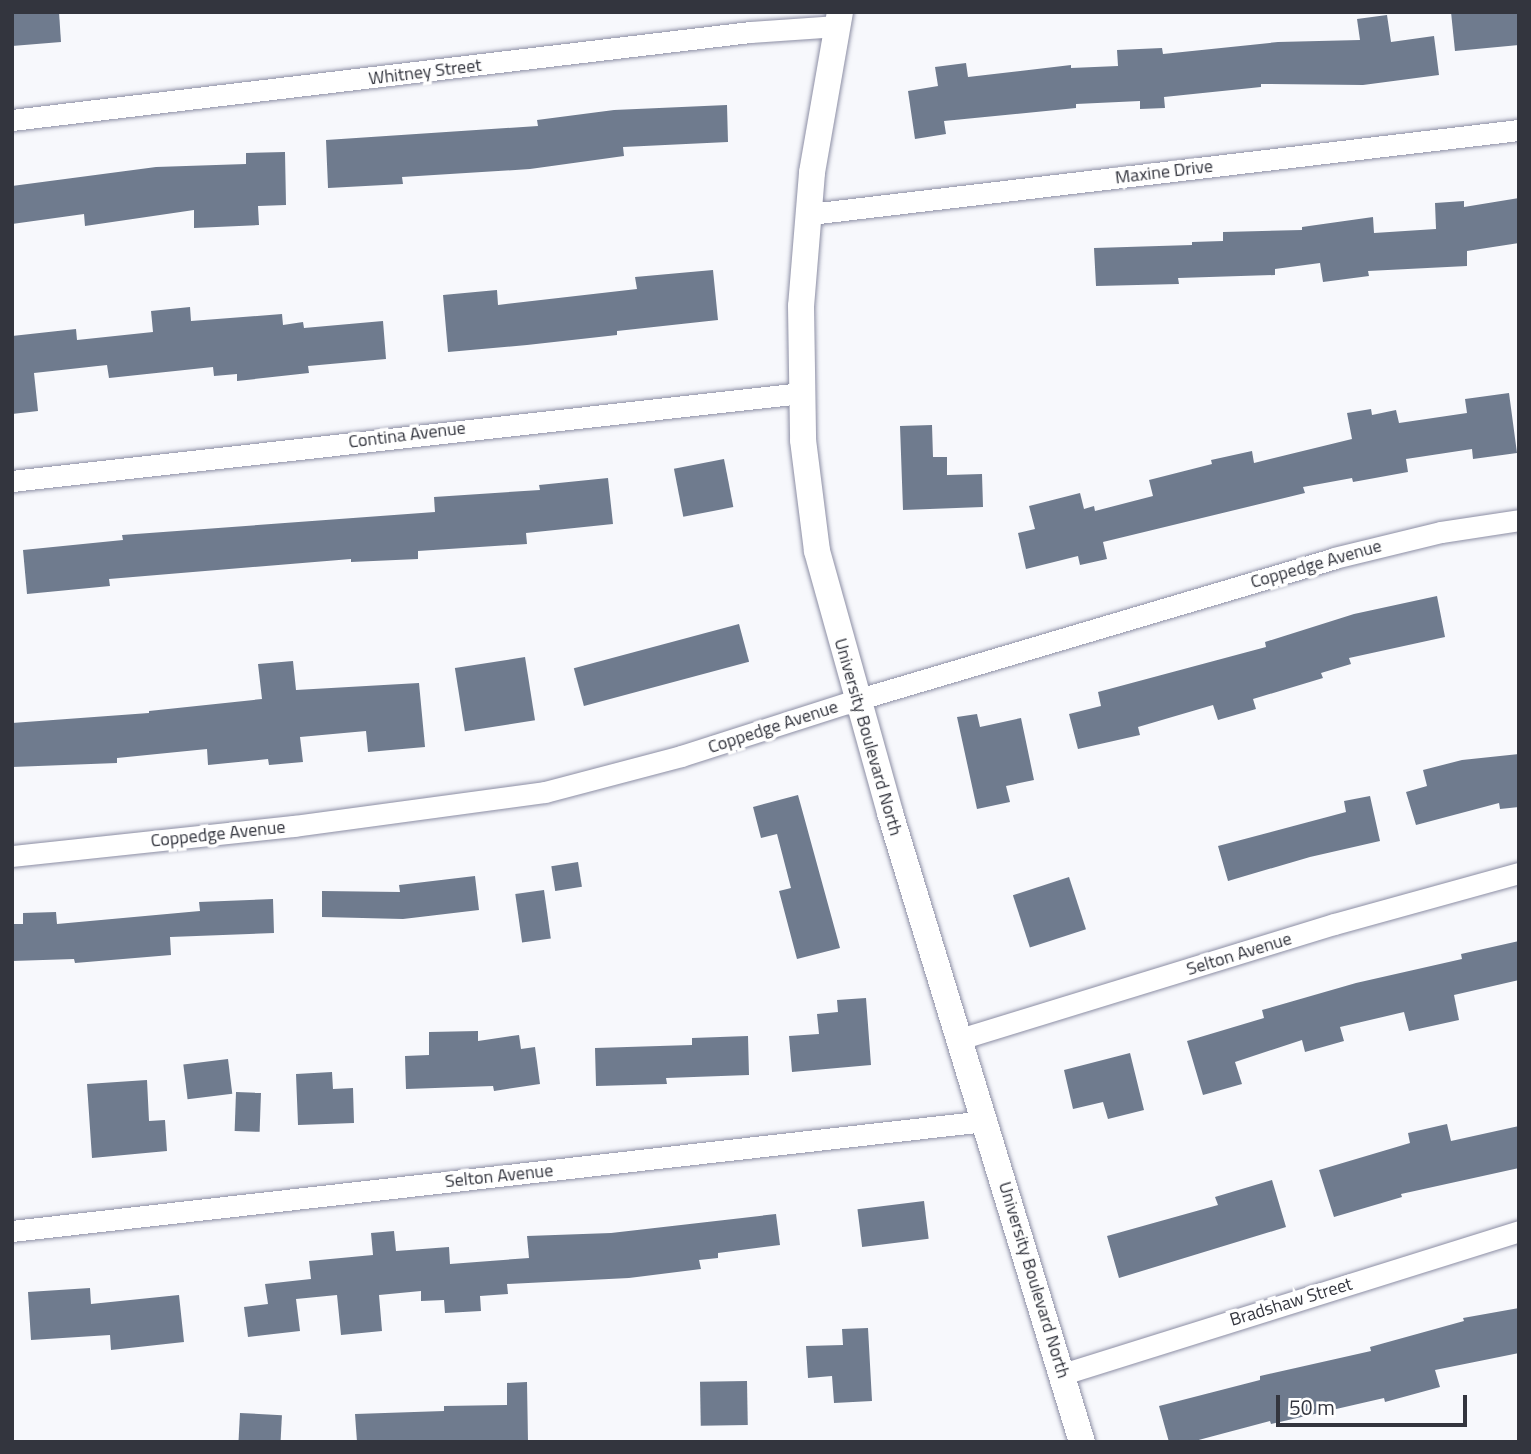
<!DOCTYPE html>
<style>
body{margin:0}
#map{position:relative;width:1531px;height:1454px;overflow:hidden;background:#f7f8fc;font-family:"Titillium Web",sans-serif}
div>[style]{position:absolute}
.building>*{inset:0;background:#6f7b8e;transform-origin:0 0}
.roads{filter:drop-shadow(0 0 2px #8c8ea4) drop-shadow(0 0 2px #8c8ea4)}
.minor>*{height:21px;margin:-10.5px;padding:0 10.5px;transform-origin:10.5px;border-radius:10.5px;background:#fff}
.tertiary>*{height:26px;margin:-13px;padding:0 13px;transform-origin:13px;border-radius:13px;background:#fff}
span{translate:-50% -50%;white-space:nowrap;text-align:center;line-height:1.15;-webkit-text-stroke:7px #fff;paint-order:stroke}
.street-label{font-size:18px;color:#33353e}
.frame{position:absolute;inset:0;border:14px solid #33353e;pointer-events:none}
.scale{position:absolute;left:1276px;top:1395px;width:191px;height:32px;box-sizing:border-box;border:4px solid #33353e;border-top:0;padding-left:9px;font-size:21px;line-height:24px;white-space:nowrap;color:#33353e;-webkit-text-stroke:5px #fff;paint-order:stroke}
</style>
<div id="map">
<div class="building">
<i style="clip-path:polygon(12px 12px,59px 12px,61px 42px,12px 46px)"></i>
<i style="clip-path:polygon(1451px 12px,1519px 12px,1519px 45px,1455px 51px)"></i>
<i style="clip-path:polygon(1387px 15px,1391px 42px,1434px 36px,1439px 75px,1363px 85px,1261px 84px,1261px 87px,1164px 97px,1165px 108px,1140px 109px,1140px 101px,1076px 104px,1076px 108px,944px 121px,946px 134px,915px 139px,908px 91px,938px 86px,935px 67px,966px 63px,968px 77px,1071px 65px,1071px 68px,1118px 66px,1117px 50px,1162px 48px,1163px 54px,1278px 42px,1360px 40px,1357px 19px)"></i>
<i style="clip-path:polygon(727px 105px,728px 142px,623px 147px,624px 156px,530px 169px,402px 177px,403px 184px,328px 188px,326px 140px,538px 126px,537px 120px,614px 110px)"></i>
<i style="clip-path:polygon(285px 152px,286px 205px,258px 206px,259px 225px,194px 228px,194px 210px,85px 226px,84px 214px,12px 224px,12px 186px,156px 167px,246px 164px,246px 153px)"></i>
<i style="clip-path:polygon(1519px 198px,1519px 243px,1467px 251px,1467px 266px,1368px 271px,1369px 276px,1323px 282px,1320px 263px,1275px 269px,1275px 275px,1178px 278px,1179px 284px,1096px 286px,1094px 248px,1192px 245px,1192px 242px,1223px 241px,1223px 232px,1302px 230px,1302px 227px,1373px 217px,1374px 233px,1436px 229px,1435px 203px,1464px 201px,1464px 207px)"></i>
<i style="clip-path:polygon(713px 270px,718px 320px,617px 331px,617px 335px,527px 345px,448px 352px,443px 295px,497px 290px,498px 305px,637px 289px,635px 277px)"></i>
<i style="clip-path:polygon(190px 307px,191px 321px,282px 314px,283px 325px,303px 322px,304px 328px,383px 321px,386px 359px,308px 366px,309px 373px,237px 381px,237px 374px,214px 376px,213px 367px,109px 378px,107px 365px,34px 373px,38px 411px,12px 414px,12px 336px,76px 329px,77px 340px,153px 332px,151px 311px)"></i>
<i style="clip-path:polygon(1509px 393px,1517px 453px,1473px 459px,1472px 449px,1406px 459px,1408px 472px,1353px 482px,1352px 478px,1303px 487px,1305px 493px,1103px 542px,1107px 559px,1080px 565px,1078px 556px,1026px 569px,1018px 533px,1035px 529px,1029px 506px,1080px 493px,1084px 509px,1094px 506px,1095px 511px,1153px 496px,1149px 480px,1212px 464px,1211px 460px,1252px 451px,1254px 463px,1352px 439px,1347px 413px,1371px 409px,1372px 415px,1396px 410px,1399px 423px,1467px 413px,1465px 399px)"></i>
<i style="clip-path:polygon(932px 425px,933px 457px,947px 457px,947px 475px,982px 474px,983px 507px,903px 510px,900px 426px)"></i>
<i style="left:724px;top:459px;width:49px;height:51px;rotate:79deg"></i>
<i style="clip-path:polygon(608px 478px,613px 524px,526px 533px,527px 544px,418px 551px,418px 559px,351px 562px,351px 559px,109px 579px,110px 586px,27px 594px,23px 550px,123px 540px,122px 535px,435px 512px,434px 497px,540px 490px,539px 485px)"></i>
<i style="clip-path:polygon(1437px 596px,1445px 637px,1349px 658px,1351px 664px,1321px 673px,1323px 678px,1253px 699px,1256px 709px,1218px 720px,1213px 705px,1138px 727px,1140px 735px,1078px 749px,1069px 714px,1101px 706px,1098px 692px,1266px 647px,1265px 642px,1354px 614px)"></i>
<i style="left:739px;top:624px;width:39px;height:171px;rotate:75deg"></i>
<i style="left:525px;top:657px;width:64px;height:71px;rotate:81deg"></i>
<i style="clip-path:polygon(293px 661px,296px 690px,419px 683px,425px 747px,368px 752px,366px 731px,300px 737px,303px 762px,269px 765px,268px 759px,208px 765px,207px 749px,117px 758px,117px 763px,12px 767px,12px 723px,149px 713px,149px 711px,262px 699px,258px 664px)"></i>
<i style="clip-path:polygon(977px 714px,980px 727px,1021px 718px,1034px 780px,1006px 786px,1010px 802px,977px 809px,957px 717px)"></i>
<i style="clip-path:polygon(1519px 754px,1519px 807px,1500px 809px,1499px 803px,1416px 825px,1406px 792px,1427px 786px,1423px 770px,1462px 760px)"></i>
<i style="clip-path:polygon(798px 795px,840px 948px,797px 959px,779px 891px,791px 888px,777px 834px,761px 838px,753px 807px)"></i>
<i style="clip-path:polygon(1370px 796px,1380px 841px,1310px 857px,1228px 881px,1218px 846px,1346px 812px,1344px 801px)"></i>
<i style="left:578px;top:862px;width:25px;height:27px;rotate:81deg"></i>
<i style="clip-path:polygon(475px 876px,479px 910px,403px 919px,322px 917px,322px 891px,400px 892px,399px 885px)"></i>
<i style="left:1069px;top:877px;width:55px;height:59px;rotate:72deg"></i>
<i style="left:544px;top:890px;width:49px;height:29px;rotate:82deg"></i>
<i style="clip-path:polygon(273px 899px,274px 933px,170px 937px,171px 955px,75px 963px,74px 959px,12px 961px,12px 924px,23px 924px,23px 913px,56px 912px,57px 924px,200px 911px,199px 902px)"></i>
<i style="clip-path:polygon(1519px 941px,1519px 980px,1454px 995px,1459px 1020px,1409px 1031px,1404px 1012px,1340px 1027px,1344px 1041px,1305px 1052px,1302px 1040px,1235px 1062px,1242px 1084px,1203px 1095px,1187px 1041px,1264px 1018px,1262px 1010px,1356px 983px,1462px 959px,1461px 954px)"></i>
<i style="clip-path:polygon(866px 998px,871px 1065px,792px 1072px,789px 1036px,819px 1034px,817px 1014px,838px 1012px,837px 1000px)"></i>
<i style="clip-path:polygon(478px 1031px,478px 1041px,519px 1035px,521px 1049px,535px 1047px,540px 1084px,494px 1091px,493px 1086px,406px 1089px,405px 1056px,429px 1055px,429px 1032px)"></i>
<i style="clip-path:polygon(748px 1036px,749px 1075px,666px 1078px,667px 1084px,596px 1086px,595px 1048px,692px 1045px,692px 1038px)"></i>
<i style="clip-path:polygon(1130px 1053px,1144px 1110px,1108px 1119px,1103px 1102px,1073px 1109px,1064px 1070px)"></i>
<i style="left:228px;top:1059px;width:35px;height:45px;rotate:83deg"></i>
<i style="clip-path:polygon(332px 1072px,333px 1089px,353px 1088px,354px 1123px,298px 1125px,296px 1074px)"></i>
<i style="clip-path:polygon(147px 1080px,149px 1121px,165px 1120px,167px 1151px,92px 1158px,87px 1084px)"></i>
<i style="left:236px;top:1092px;width:25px;height:39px;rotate:2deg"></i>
<i style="clip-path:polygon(1447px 1124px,1451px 1141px,1519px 1126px,1519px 1168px,1401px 1194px,1402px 1197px,1334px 1217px,1319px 1170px,1410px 1143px,1408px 1133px)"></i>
<i style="clip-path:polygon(1272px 1180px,1286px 1227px,1119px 1278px,1107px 1236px,1218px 1205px,1215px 1197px)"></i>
<i style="left:924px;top:1201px;width:38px;height:67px;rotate:83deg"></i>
<i style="clip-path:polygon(776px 1214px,780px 1245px,718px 1253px,718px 1258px,699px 1260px,701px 1269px,629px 1278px,507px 1284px,508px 1294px,480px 1296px,481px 1311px,445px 1313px,444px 1300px,421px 1301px,421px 1291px,379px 1295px,382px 1331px,341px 1335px,337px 1295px,296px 1299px,300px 1331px,248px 1337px,244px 1307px,268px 1304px,265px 1284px,311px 1279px,309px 1261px,373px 1255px,371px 1233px,394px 1231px,396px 1251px,449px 1247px,450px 1264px,529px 1258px,527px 1236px,611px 1233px)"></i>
<i style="clip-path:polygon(90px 1288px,91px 1304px,179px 1295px,184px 1342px,111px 1350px,110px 1335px,31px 1340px,28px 1292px)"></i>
<i style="clip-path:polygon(1519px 1308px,1519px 1353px,1435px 1370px,1440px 1387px,1385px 1402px,1384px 1398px,1271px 1424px,1270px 1421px,1191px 1442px,1169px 1442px,1159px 1406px,1260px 1380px,1260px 1376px,1371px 1351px,1370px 1347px,1464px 1321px,1463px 1318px)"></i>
<i style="clip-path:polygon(868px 1328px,872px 1401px,834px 1403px,832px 1376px,808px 1378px,806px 1346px,843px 1345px,842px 1329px)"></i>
<i style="left:747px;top:1381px;width:44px;height:47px;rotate:89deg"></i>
<i style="clip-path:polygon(527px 1382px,528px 1442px,357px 1442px,355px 1414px,444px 1411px,444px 1406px,507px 1405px,507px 1383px)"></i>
<i style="left:240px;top:1413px;width:42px;height:29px;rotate:3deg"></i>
</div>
<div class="roads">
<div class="minor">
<i style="left:12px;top:120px;width:743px;rotate:-6.8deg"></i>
<i style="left:750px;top:32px;width:88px;rotate:-3.9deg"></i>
<i style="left:810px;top:214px;width:714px;rotate:-6.76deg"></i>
<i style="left:12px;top:481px;width:795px;rotate:-6.36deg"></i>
<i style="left:12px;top:856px;width:284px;rotate:-6.1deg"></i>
<i style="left:294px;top:826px;width:253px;rotate:-7.7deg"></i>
<i style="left:545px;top:792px;width:141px;rotate:-14.8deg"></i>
<i style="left:681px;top:756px;width:184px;rotate:-17.7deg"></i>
<i style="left:856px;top:700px;width:499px;rotate:-16.5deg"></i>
<i style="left:1334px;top:558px;width:110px;rotate:-13.7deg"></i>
<i style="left:1441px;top:532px;width:79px;rotate:-8.7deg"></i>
<i style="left:960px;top:1039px;width:391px;rotate:-17.1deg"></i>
<i style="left:1334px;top:924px;width:192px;rotate:-15.4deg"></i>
<i style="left:12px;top:1231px;width:979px;rotate:-6.45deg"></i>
<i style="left:1063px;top:1374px;width:478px;rotate:-17.4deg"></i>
</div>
<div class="tertiary">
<i style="left:840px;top:12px;width:163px;rotate:99.9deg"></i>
<i style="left:812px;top:173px;width:133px;rotate:94.7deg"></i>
<i style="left:801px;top:306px;width:134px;rotate:89.1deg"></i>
<i style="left:803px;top:440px;width:112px;rotate:82.8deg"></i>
<i style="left:817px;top:551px;width:272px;rotate:74.4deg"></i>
<i style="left:890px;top:813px;width:658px;rotate:73.03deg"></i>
</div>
</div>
<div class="street-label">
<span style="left:425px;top:72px;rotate:-7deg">Whitney Street</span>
<span style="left:1164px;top:172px;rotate:-7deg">Maxine Drive</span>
<span style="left:407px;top:435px;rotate:-7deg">Contina Avenue</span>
<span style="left:1316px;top:564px;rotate:-16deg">Coppedge Avenue</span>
<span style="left:773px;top:727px;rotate:-18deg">Coppedge Avenue</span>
<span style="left:868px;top:737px;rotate:74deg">University Boulevard North</span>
<span style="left:218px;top:834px;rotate:-6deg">Coppedge Avenue</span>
<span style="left:1239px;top:954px;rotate:-17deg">Selton Avenue</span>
<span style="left:499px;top:1176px;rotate:-6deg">Selton Avenue</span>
<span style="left:1034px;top:1280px;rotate:73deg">University Boulevard North</span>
<span style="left:1291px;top:1302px;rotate:-17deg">Bradshaw Street</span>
</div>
<div class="frame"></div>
<div class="scale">50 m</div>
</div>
